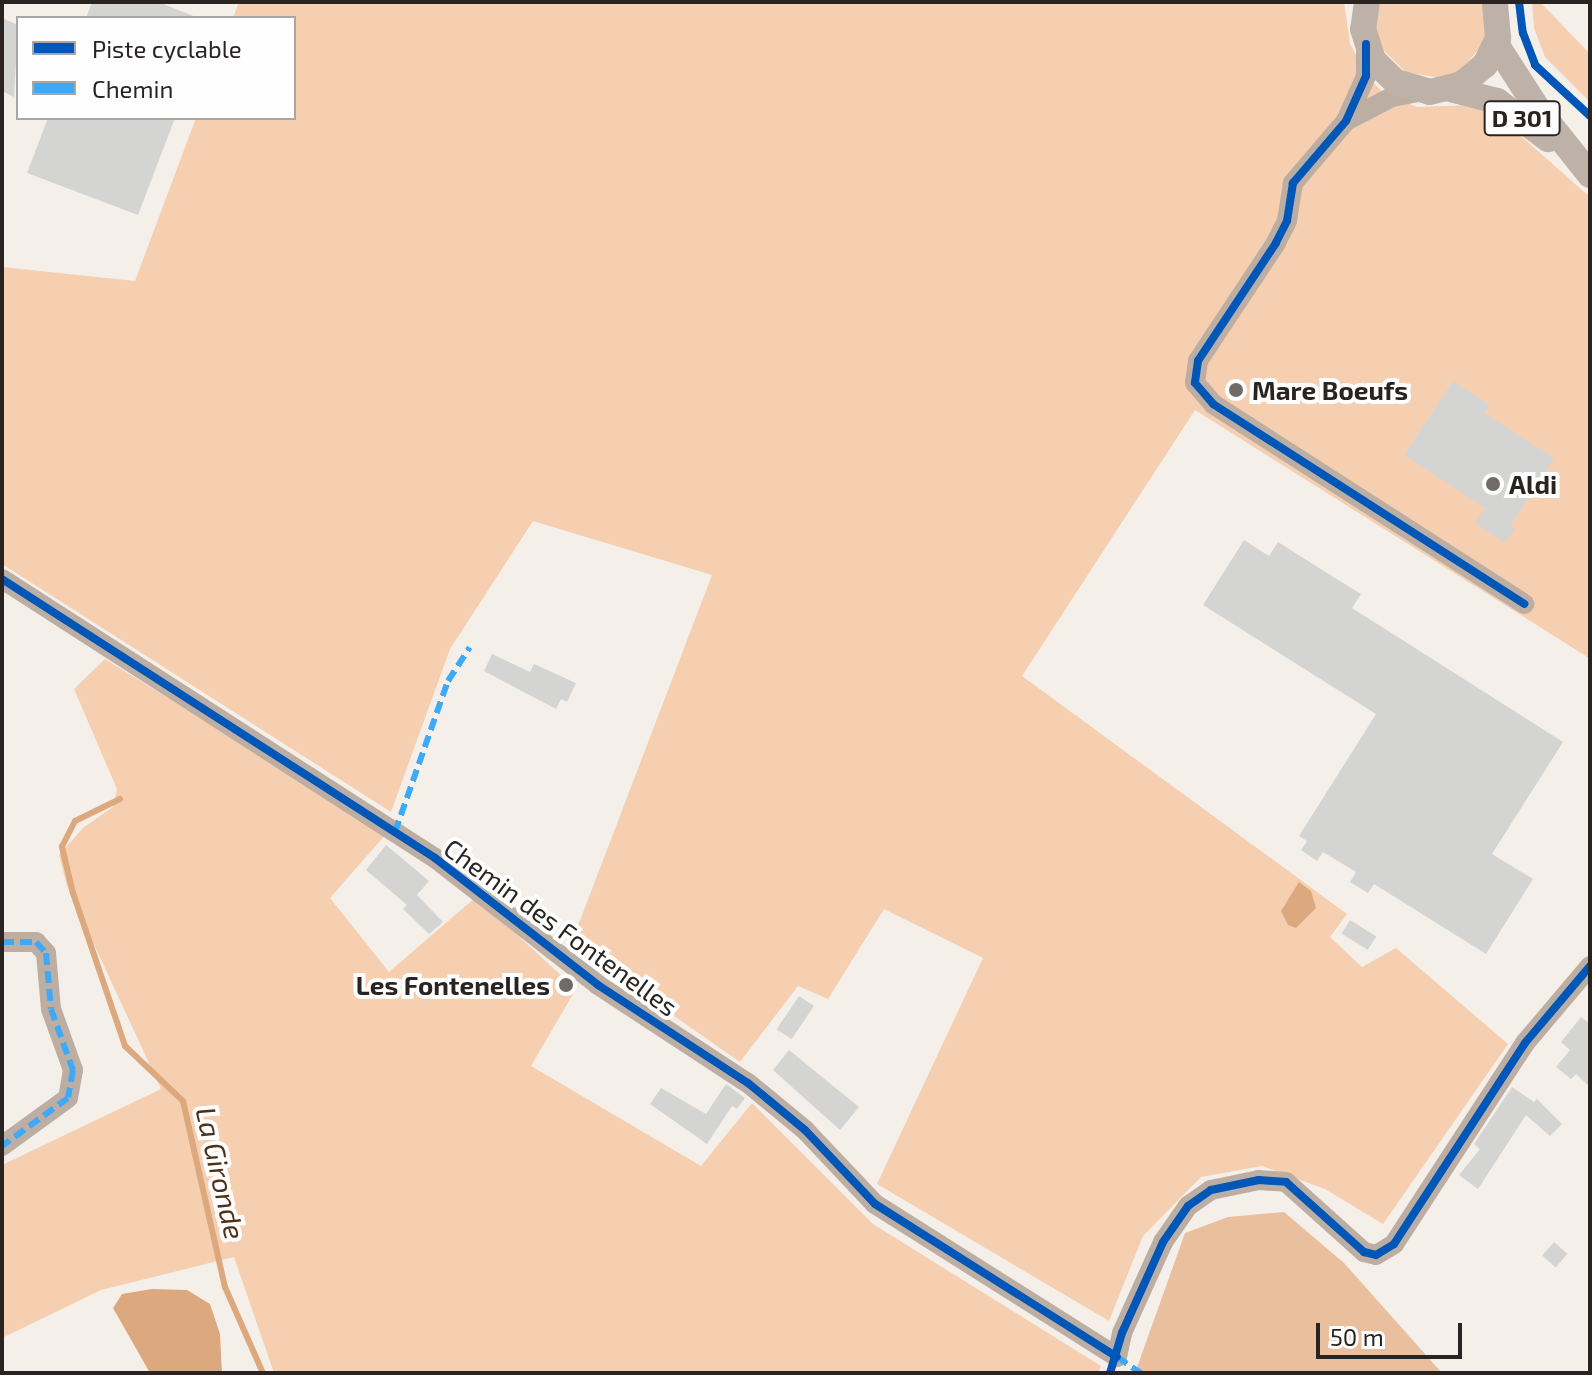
<!DOCTYPE html>
<style>
body{margin:0}
#map{position:relative;width:1592px;height:1375px;overflow:hidden;background:#f5efea;font-family:"Exo 2",sans-serif}
div>[style]{position:absolute}
.green>*{inset:0;background:#f6ceb0}
.forest>*{inset:0;background:#eabf9d}
.water>*{inset:0;background:#dca87e}
.stream>*{height:6px;margin:-3px;padding:0 3px;transform-origin:3px;border-radius:3px;background:#dca87e}
.building>*{inset:0;background:#d4d5d2;transform-origin:0 0}
.minor>*{height:20px;margin:-10px;padding:0 10px;transform-origin:10px;border-radius:10px;background:#bdaea3}
.major>*{height:26px;margin:-13px;padding:0 13px;transform-origin:13px;border-radius:13px;background:#beb2a8}
.quiet>*{height:6px;margin-top:-3px;transform-origin:0;background:repeating-linear-gradient(90deg,#3fa9f5 0 12px,transparent 0 18px)}
.cycleway>*{height:8px;margin:-4px;padding:0 4px;transform-origin:4px;border-radius:4px;background:#0057b8}
.dots>*{width:22px;height:22px;translate:-50% -50%;box-sizing:border-box;border:4px solid #fefefe;border-radius:50%}
span{translate:-50% -50%;white-space:nowrap;text-align:center;line-height:1.15;-webkit-text-stroke:8px #fefefe;paint-order:stroke}
.shield-label span{padding:2px 6px;background:#fefefe;border:2px solid;border-radius:6px;-webkit-text-stroke-width:0}
.shield-label{font-size:24px;color:#292421;font-weight:700}
.poi-label{font-size:26px;color:#292421;font-weight:700}
.left{translate:0 -50%;text-align:left}
.right{translate:-100% -50%;text-align:right}
.street-label{font-size:26px;color:#292421}
.water-label{font-size:28px;color:#4e3017;font-style:italic}
.frame{position:absolute;inset:0;border:4px solid #292421;pointer-events:none}
.legend{position:absolute;left:16px;top:16px;width:280px;height:104px;box-sizing:border-box;background:#fefefe;border:2px solid #a9a7a6;margin:0;padding:10px 14px;list-style:none;font-size:24px;color:#292421}
.legend li{display:flex;align-items:center;gap:16px;height:40px}
.legend b{width:40px;border:2px solid #a9a7a6}
.scale{position:absolute;left:1316px;top:1323px;width:146px;height:36px;box-sizing:border-box;border:4px solid #292421;border-top:0;padding-left:10px;font-size:24px;line-height:28px;white-space:nowrap;color:#292421;-webkit-text-stroke:6px #fefefe;paint-order:stroke}
</style>
<div id="map">
<div class="green">
<i style="clip-path:polygon(239px 2px,1344px 2px,1350px 43px,1366px 76px,1385px 94px,1417px 107px,1474px 105px,1497px 115px,1590px 197px,1589px 658px,1195px 410px,1022px 676px,1347px 914px,1330px 937px,1362px 967px,1396px 948px,1508px 1044px,1383px 1224px,1325px 1189px,1262px 1166px,1201px 1177px,1143px 1236px,1109px 1321px,877px 1184px,983px 958px,884px 909px,828px 999px,798px 986px,740px 1062px,571px 944px,712px 575px,533px 521px,450px 649px,391px 812px,2px 564px,2px 267px,135px 281px,196px 118px,294px 118px,294px 18px,233px 18px)"></i>
<i style="clip-path:polygon(1380px 2px,1482px 2px,1487px 27px,1483px 44px,1460px 71px,1443px 78px,1407px 73px,1381px 48px,1376px 30px)"></i>
<i style="clip-path:polygon(1532px 2px,1540px 2px,1590px 54px,1590px 102px,1545px 57px,1534px 28px)"></i>
<i style="clip-path:polygon(105px 659px,387px 833px,330px 898px,389px 972px,476px 897px,576px 989px,531px 1066px,701px 1166px,752px 1103px,873px 1224px,1101px 1366px,1098px 1373px,274px 1373px,234px 1257px,101px 1290px,2px 1338px,2px 1165px,161px 1089px,67px 886px,59px 855px,83px 828px,113px 807px,117px 789px,74px 689px)"></i>
</div>
<div class="forest">
<i style="clip-path:polygon(1284px 1212px,1344px 1263px,1442px 1373px,1135px 1373px,1185px 1233px,1228px 1217px)"></i>
</div>
<div class="water">
<i style="clip-path:polygon(1299px 882px,1311px 891px,1316px 908px,1296px 928px,1288px 925px,1281px 911px)"></i>
<i style="clip-path:polygon(152px 1289px,187px 1290px,210px 1304px,220px 1334px,222px 1373px,150px 1373px,113px 1308px,122px 1294px)"></i>
</div>
<div class="stream">
<i style="left:120px;top:799px;width:50px;rotate:153.9deg"></i>
<i style="left:75px;top:821px;width:29px;rotate:117deg"></i>
<i style="left:62px;top:847px;width:47px;rotate:76.6deg"></i>
<i style="left:73px;top:893px;width:162px;rotate:71.2deg"></i>
<i style="left:125px;top:1046px;width:80px;rotate:43.5deg"></i>
<i style="left:183px;top:1101px;width:191px;rotate:77.3deg"></i>
<i style="left:225px;top:1287px;width:94px;rotate:66.2deg"></i>
</div>
<div class="building">
<i style="clip-path:polygon(92px 2px,158px 2px,196px 17px,86px 18px)"></i>
<i style="clip-path:polygon(2px 18px,18px 25px,14px 97px,2px 91px)"></i>
<i style="clip-path:polygon(48px 118px,175px 118px,138px 215px,27px 173px)"></i>
<i style="clip-path:polygon(1453px 381px,1490px 405px,1484px 413px,1554px 458px,1510px 526px,1515px 528px,1505px 543px,1475px 523px,1485px 508px,1404px 455px)"></i>
<i style="clip-path:polygon(1244px 540px,1269px 556px,1278px 542px,1327px 573px,1361px 594px,1352px 608px,1563px 742px,1492px 854px,1533px 879px,1486px 954px,1374px 884px,1368px 893px,1350px 882px,1356px 872px,1323px 852px,1317px 861px,1301px 850px,1307px 841px,1299px 836px,1376px 714px,1203px 605px)"></i>
<i style="clip-path:polygon(492px 654px,530px 672px,534px 664px,576px 683px,567px 702px,561px 699px,556px 709px,484px 671px)"></i>
<i style="clip-path:polygon(386px 845px,429px 881px,417px 895px,443px 922px,429px 934px,403px 909px,407px 905px,366px 870px)"></i>
<i style="left:1350px;top:920px;width:31px;height:16px;rotate:32deg"></i>
<i style="left:799px;top:996px;width:18px;height:40px;rotate:34deg"></i>
<i style="clip-path:polygon(1581px 1017px,1590px 1024px,1590px 1087px,1576px 1074px,1571px 1079px,1556px 1067px,1570px 1050px,1561px 1042px)"></i>
<i style="clip-path:polygon(789px 1050px,859px 1107px,840px 1130px,773px 1070px)"></i>
<i style="clip-path:polygon(726px 1084px,745px 1098px,737px 1109px,732px 1106px,707px 1144px,650px 1104px,661px 1088px,706px 1114px)"></i>
<i style="clip-path:polygon(1512px 1087px,1534px 1102px,1537px 1099px,1562px 1124px,1550px 1136px,1526px 1115px,1478px 1189px,1459px 1175px,1480px 1149px,1474px 1144px)"></i>
<i style="left:1554px;top:1242px;width:18px;height:18px;rotate:41deg"></i>
</div>
<div class="minor">
<i style="left:1366px;top:47px;width:29px;rotate:90deg"></i>
<i style="left:1366px;top:76px;width:49px;rotate:114deg"></i>
<i style="left:1346px;top:121px;width:82px;rotate:130.5deg"></i>
<i style="left:1293px;top:183px;width:38px;rotate:99deg"></i>
<i style="left:1287px;top:221px;width:25px;rotate:117deg"></i>
<i style="left:1276px;top:243px;width:141px;rotate:123.5deg"></i>
<i style="left:1198px;top:361px;width:22px;rotate:98deg"></i>
<i style="left:1195px;top:383px;width:28px;rotate:49deg"></i>
<i style="left:1213px;top:404px;width:370px;rotate:32.7deg"></i>
<i style="left:1346px;top:121px;width:52px;rotate:-27.6deg"></i>
<i style="left:1392px;top:97px;width:31px;rotate:-11deg"></i>
<i style="left:2px;top:579px;width:515px;rotate:32.8deg"></i>
<i style="left:435px;top:858px;width:207px;rotate:37.9deg"></i>
<i style="left:598px;top:985px;width:179px;rotate:33.2deg"></i>
<i style="left:748px;top:1083px;width:74px;rotate:39.5deg"></i>
<i style="left:805px;top:1130px;width:102px;rotate:46.6deg"></i>
<i style="left:875px;top:1204px;width:286px;rotate:32.3deg"></i>
<i style="left:1117px;top:1357px;width:25px;rotate:-78deg"></i>
<i style="left:1122px;top:1333px;width:100px;rotate:-65.7deg"></i>
<i style="left:1163px;top:1242px;width:44px;rotate:-55.2deg"></i>
<i style="left:1188px;top:1206px;width:28px;rotate:-35deg"></i>
<i style="left:1211px;top:1190px;width:49px;rotate:-11.8deg"></i>
<i style="left:1259px;top:1180px;width:27px;rotate:4deg"></i>
<i style="left:1286px;top:1182px;width:105px;rotate:41.9deg"></i>
<i style="left:1364px;top:1252px;width:12px;rotate:14deg"></i>
<i style="left:1376px;top:1255px;width:21px;rotate:-31deg"></i>
<i style="left:1394px;top:1244px;width:240px;rotate:-56.9deg"></i>
<i style="left:1525px;top:1043px;width:101px;rotate:-49.8deg"></i>
<i style="left:2px;top:942px;width:34px"></i>
<i style="left:36px;top:942px;width:15px;rotate:48deg"></i>
<i style="left:46px;top:953px;width:56px;rotate:84.9deg"></i>
<i style="left:51px;top:1009px;width:65px;rotate:70.2deg"></i>
<i style="left:73px;top:1070px;width:28px;rotate:100deg"></i>
<i style="left:68px;top:1098px;width:82px;rotate:144deg"></i>
</div>
<div class="major">
<i style="left:1367px;top:2px;width:27px;rotate:98deg"></i>
<i style="left:1363px;top:29px;width:33px;rotate:72deg"></i>
<i style="left:1373px;top:60px;width:32px;rotate:44deg"></i>
<i style="left:1396px;top:82px;width:35px;rotate:16deg"></i>
<i style="left:1430px;top:92px;width:33px;rotate:-14deg"></i>
<i style="left:1462px;top:84px;width:30px;rotate:-40deg"></i>
<i style="left:1485px;top:65px;width:30px;rotate:-64deg"></i>
<i style="left:1498px;top:38px;width:36px;rotate:-95deg"></i>
<i style="left:1496px;top:44px;width:80px;rotate:57.3deg"></i>
<i style="left:1539px;top:111px;width:82px;rotate:51.4deg"></i>
<i style="left:1450px;top:89px;width:49px;rotate:14.3deg"></i>
<i style="left:1497px;top:101px;width:64px;rotate:36.7deg"></i>
</div>
<div class="quiet">
<i style="left:395px;top:832px;width:160px;rotate:-70.7deg"></i>
<i style="left:448px;top:681px;width:40px;rotate:-57.1deg"></i>
<i style="left:2px;top:942px;width:34px"></i>
<i style="left:36px;top:942px;width:15px;rotate:48deg"></i>
<i style="left:46px;top:953px;width:56px;rotate:84.9deg"></i>
<i style="left:51px;top:1009px;width:65px;rotate:70.2deg"></i>
<i style="left:73px;top:1070px;width:28px;rotate:100deg"></i>
<i style="left:68px;top:1098px;width:82px;rotate:144deg"></i>
<i style="left:1114px;top:1363px;width:7px;rotate:-63deg"></i>
<i style="left:1117px;top:1357px;width:29px;rotate:34deg"></i>
</div>
<div class="cycleway">
<i style="left:1519px;top:2px;width:31px;rotate:83deg"></i>
<i style="left:1523px;top:33px;width:34px;rotate:69deg"></i>
<i style="left:1535px;top:65px;width:75px;rotate:42.8deg"></i>
<i style="left:1366px;top:44px;width:32px;rotate:90deg"></i>
<i style="left:1366px;top:76px;width:49px;rotate:114deg"></i>
<i style="left:1346px;top:121px;width:82px;rotate:130.5deg"></i>
<i style="left:1293px;top:183px;width:38px;rotate:99deg"></i>
<i style="left:1287px;top:221px;width:25px;rotate:117deg"></i>
<i style="left:1276px;top:243px;width:141px;rotate:123.5deg"></i>
<i style="left:1198px;top:361px;width:22px;rotate:98deg"></i>
<i style="left:1195px;top:383px;width:28px;rotate:49deg"></i>
<i style="left:1213px;top:404px;width:370px;rotate:32.7deg"></i>
<i style="left:2px;top:579px;width:515px;rotate:32.8deg"></i>
<i style="left:435px;top:858px;width:207px;rotate:37.9deg"></i>
<i style="left:598px;top:985px;width:179px;rotate:33.2deg"></i>
<i style="left:748px;top:1083px;width:74px;rotate:39.5deg"></i>
<i style="left:805px;top:1130px;width:102px;rotate:46.6deg"></i>
<i style="left:875px;top:1204px;width:286px;rotate:32.3deg"></i>
<i style="left:1110px;top:1373px;width:42px;rotate:-73.3deg"></i>
<i style="left:1122px;top:1333px;width:100px;rotate:-65.7deg"></i>
<i style="left:1163px;top:1242px;width:44px;rotate:-55.2deg"></i>
<i style="left:1188px;top:1206px;width:28px;rotate:-35deg"></i>
<i style="left:1211px;top:1190px;width:49px;rotate:-11.8deg"></i>
<i style="left:1259px;top:1180px;width:27px;rotate:4deg"></i>
<i style="left:1286px;top:1182px;width:105px;rotate:41.9deg"></i>
<i style="left:1364px;top:1252px;width:12px;rotate:14deg"></i>
<i style="left:1376px;top:1255px;width:21px;rotate:-31deg"></i>
<i style="left:1394px;top:1244px;width:240px;rotate:-56.9deg"></i>
<i style="left:1525px;top:1043px;width:101px;rotate:-49.8deg"></i>
</div>
<div class="dots">
<i style="left:1236px;top:390px;background:#706b67"></i>
<i style="left:1493px;top:484px;background:#706b67"></i>
<i style="left:566px;top:985px;background:#706b67"></i>
</div>
<div class="shield-label">
<span style="left:1522px;top:118px">D 301</span>
</div>
<div class="poi-label">
<span class="left" style="left:1252px;top:390px">Mare Boeufs</span>
<span class="left" style="left:1509px;top:484px">Aldi</span>
<span class="right" style="left:550px;top:985px">Les Fontenelles</span>
</div>
<div class="street-label">
<span style="left:561px;top:927px;rotate:36deg">Chemin des Fontenelles</span>
</div>
<div class="water-label">
<span style="left:221px;top:1173px;rotate:77deg">La Gironde</span>
</div>
<div class="frame"></div>
<ul class="legend">
<li><b style="height:10px;background:#0057b8"></b>Piste cyclable</li>
<li><b style="height:10px;background:#3fa9f5"></b>Chemin</li>
</ul>
<div class="scale">50 m</div>
</div>
